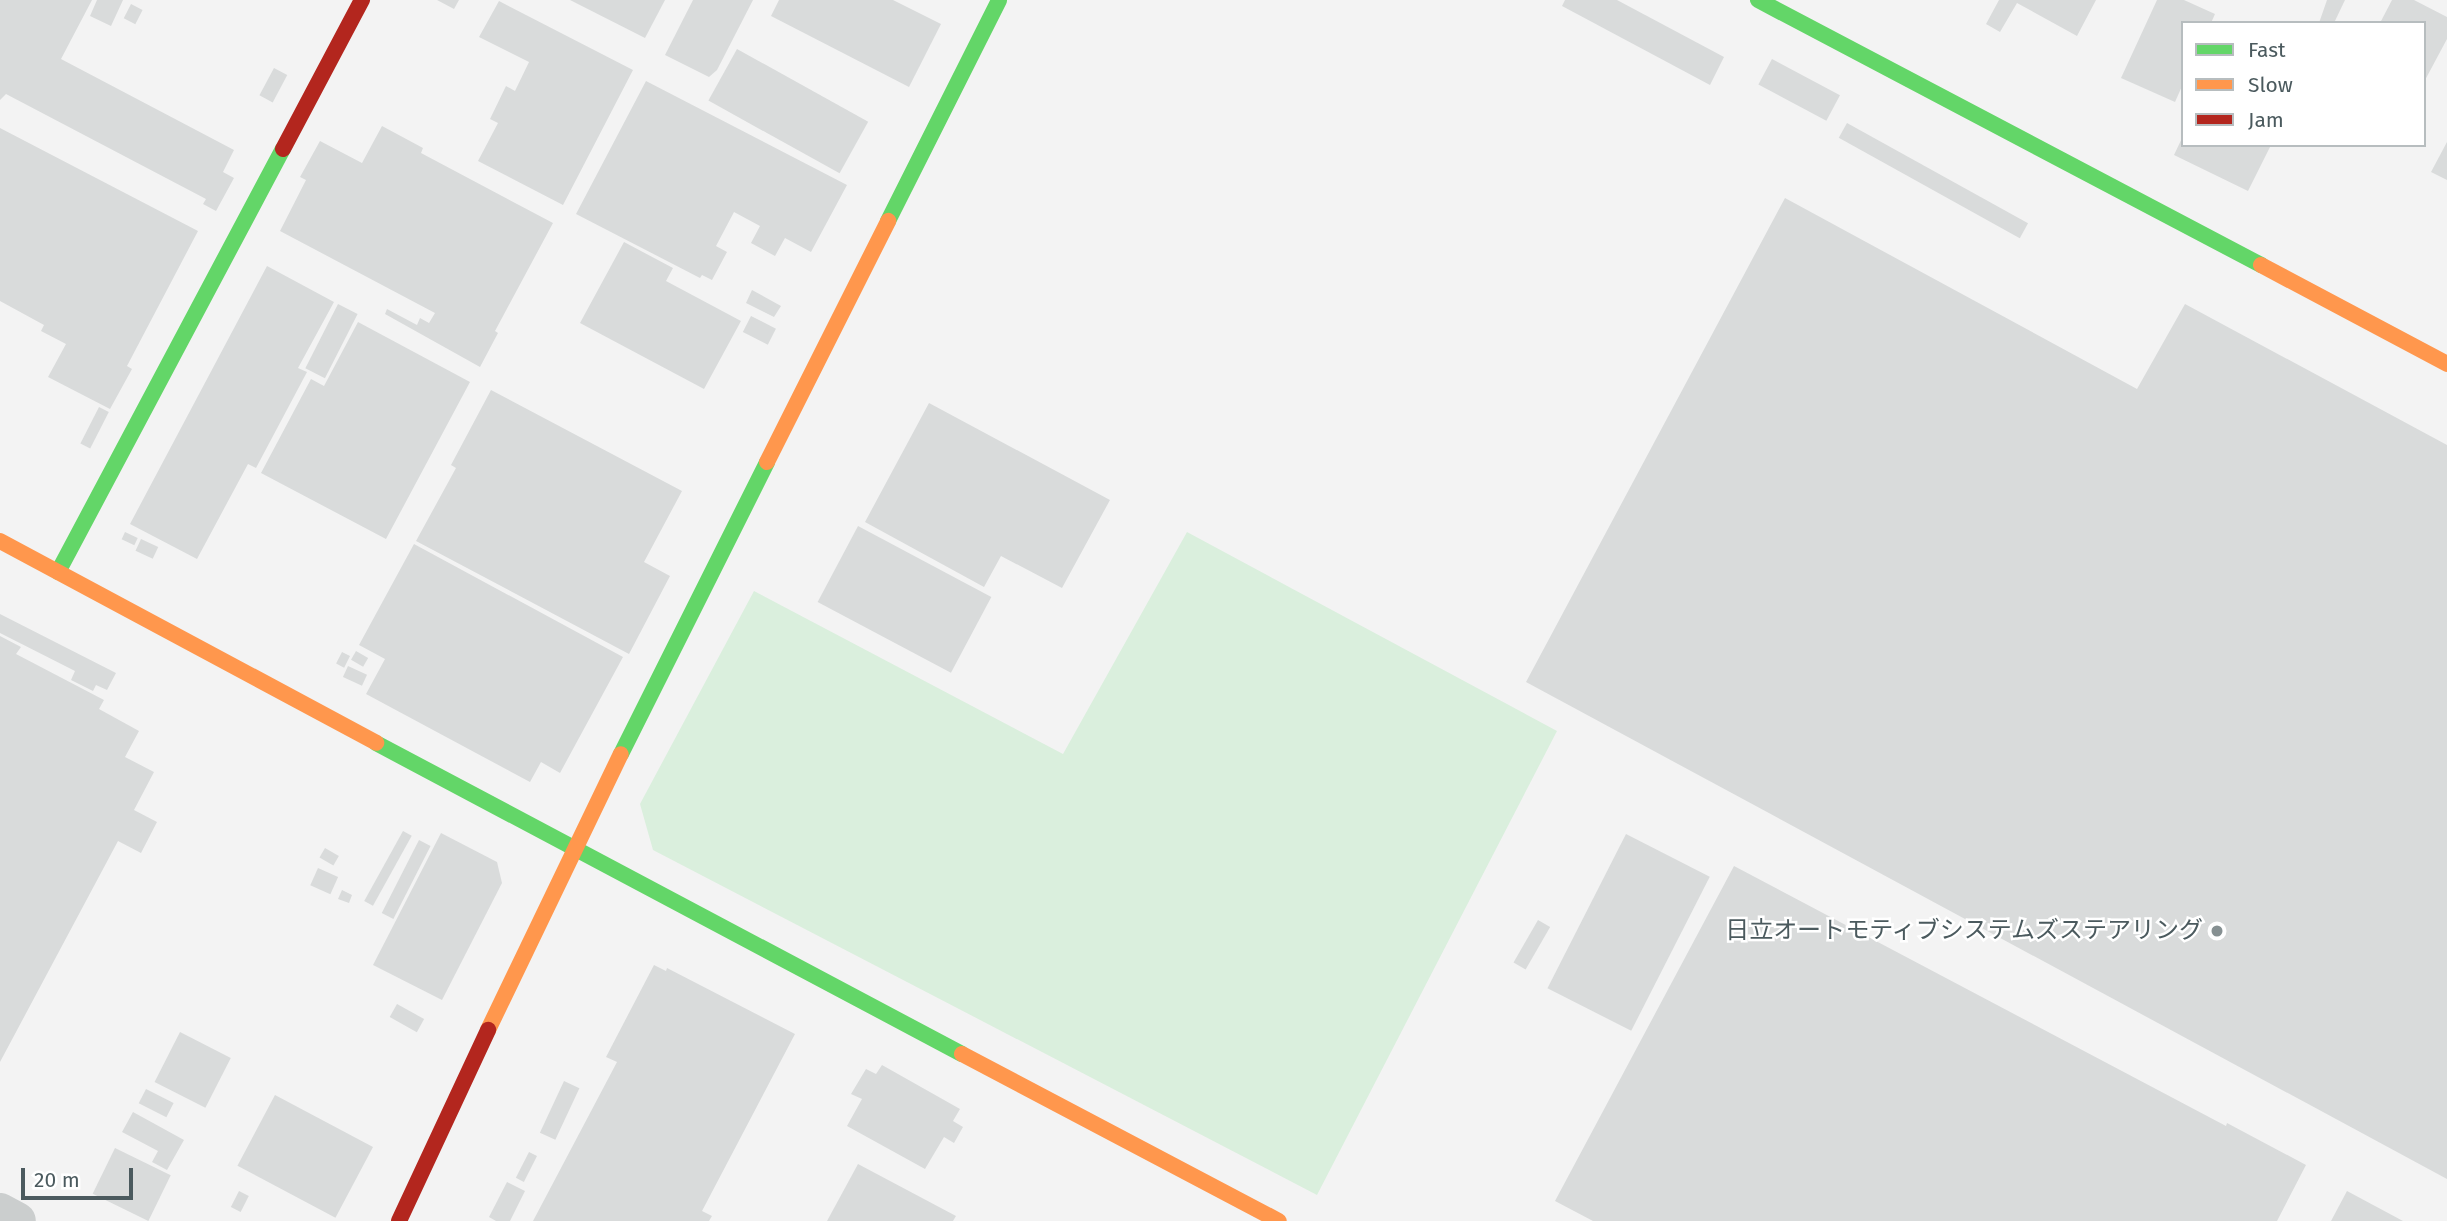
<!DOCTYPE html>
<meta charset="utf-8">
<style>
body{margin:0}
#map{position:relative;width:2447px;height:1221px;overflow:hidden;background:#f3f3f3;font-family:"Fira Sans","Noto Sans JP",sans-serif}
div>[style]{position:absolute}
.green>*{inset:0;background:#daefdd}
.building>*{inset:0;background:#d9dbdb;transform-origin:0 0}
.street>*{height:38px;margin:-19px;padding:0 19px;transform-origin:19px;border-radius:19px;background:#cbcece}
.fast>*{height:16px;margin:-8px;padding:0 8px;transform-origin:8px;border-radius:8px;background:#63d668}
.slow>*{height:16px;margin:-8px;padding:0 8px;transform-origin:8px;border-radius:8px;background:#ff974d}
.jam>*{height:16px;margin:-8px;padding:0 8px;transform-origin:8px;border-radius:8px;background:#b3261e}
.dots>*{width:19px;height:19px;translate:-50% -50%;box-sizing:border-box;border:4px solid #fff;border-radius:50%}
span{translate:-50% -50%;white-space:nowrap;text-align:center;line-height:1.15;-webkit-text-stroke:5px #fff;paint-order:stroke}
.poi-label{font-size:24px;color:#4b5a5e}
.right{translate:-100% -50%;text-align:right}
.legend{position:absolute;left:2181px;top:21px;width:245px;height:126px;box-sizing:border-box;background:#fff;border:2px solid #b7bdbf;margin:0;padding:9px 12px;list-style:none;font-size:21px;color:#4b5a5e}
.legend li{display:flex;align-items:center;gap:14px;height:35px}
.legend b{width:35px;border:2px solid #b7bdbf}
.scale{position:absolute;left:21px;top:1168px;width:112px;height:32px;box-sizing:border-box;border:4px solid #4b5a5e;border-top:0;padding-left:9px;font-size:21px;line-height:24px;white-space:nowrap;color:#4b5a5e;-webkit-text-stroke:5px #fff;paint-order:stroke}
</style>
<div id="map">
<div class="green">
<i style="clip-path:polygon(1187px 532px,1557px 731px,1317px 1195px,653px 850px,640px 804px,754px 591px,1063px 754px)"></i>
</div>
<div class="building">
<i style="clip-path:polygon(0 0,92px 0,61px 59px,234px 150px,223px 172px,234px 178px,216px 211px,203px 204px,206px 199px,6px 94px,0 100px)"></i>
<i style="clip-path:polygon(97px 0,123px 0,111px 26px,90px 16px)"></i>
<i style="clip-path:polygon(437px 0,459px 0,454px 9px)"></i>
<i style="clip-path:polygon(570px 0,665px 0,645px 38px)"></i>
<i style="clip-path:polygon(693px 0,753px 0,717px 70px,709px 77px,665px 55px)"></i>
<i style="clip-path:polygon(779px 0,893px 0,941px 24px,909px 87px,771px 16px)"></i>
<i style="clip-path:polygon(1565px 0,1617px 0,1724px 57px,1710px 85px,1562px 6px)"></i>
<i style="clip-path:polygon(1999px 0,2096px 0,2077px 36px,2017px 3px,2000px 32px,1986px 24px)"></i>
<i style="clip-path:polygon(2157px 0,2184px 0,2215px 14px,2211px 23px,2183px 23px,2183px 84px,2175px 102px,2121px 78px)"></i>
<i style="clip-path:polygon(2327px 0,2345px 0,2334px 23px,2319px 23px)"></i>
<i style="clip-path:polygon(2392px 0,2414px 0,2447px 17px,2447px 39px,2424px 82px,2424px 23px,2380px 23px)"></i>
<i style="clip-path:polygon(499px 1px,633px 70px,563px 205px,478px 161px,498px 123px,490px 119px,506px 86px,515px 91px,529px 62px,479px 37px)"></i>
<i style="left:131px;top:4px;width:13px;height:16px;rotate:27deg"></i>
<i style="left:737px;top:49px;width:150px;height:59px;rotate:29deg"></i>
<i style="left:1772px;top:59px;width:77px;height:29px;rotate:28deg"></i>
<i style="left:274px;top:68px;width:15px;height:31px;rotate:28deg"></i>
<i style="clip-path:polygon(646px 81px,847px 185px,811px 252px,785px 238px,775px 256px,751px 243px,760px 226px,734px 212px,716px 246px,727px 252px,712px 280px,702px 275px,700px 278px,576px 214px)"></i>
<i style="left:1847px;top:123px;width:207px;height:17px;rotate:29deg"></i>
<i style="clip-path:polygon(382px 126px,423px 148px,421px 153px,553px 223px,495px 331px,498px 333px,480px 367px,385px 314px,387px 309px,417px 325px,420px 318px,429px 323px,435px 313px,280px 231px,306px 180px,300px 177px,320px 141px,362px 163px)"></i>
<i style="clip-path:polygon(0 128px,198px 231px,127px 366px,132px 369px,110px 409px,48px 377px,66px 344px,41px 331px,44px 325px,0 301px)"></i>
<i style="clip-path:polygon(2183px 136px,2183px 145px,2271px 145px,2248px 191px,2174px 155px)"></i>
<i style="clip-path:polygon(2447px 142px,2447px 180px,2431px 172px)"></i>
<i style="clip-path:polygon(1785px 198px,2137px 389px,2185px 304px,2447px 445px,2447px 1179px,1526px 682px)"></i>
<i style="clip-path:polygon(624px 242px,673px 268px,666px 281px,741px 321px,704px 389px,580px 323px)"></i>
<i style="clip-path:polygon(267px 266px,334px 302px,298px 368px,307px 372px,256px 468px,248px 464px,197px 559px,130px 524px)"></i>
<i style="clip-path:polygon(752px 290px,781px 306px,774px 317px,746px 303px)"></i>
<i style="left:338px;top:304px;width:22px;height:72px;rotate:27deg"></i>
<i style="left:751px;top:316px;width:28px;height:18px;rotate:27deg"></i>
<i style="clip-path:polygon(358px 322px,470px 382px,386px 539px,261px 473px,311px 379px,324px 386px)"></i>
<i style="clip-path:polygon(491px 390px,682px 491px,644px 562px,670px 576px,629px 654px,416px 541px,456px 468px,451px 465px)"></i>
<i style="clip-path:polygon(929px 403px,1110px 500px,1062px 588px,1001px 556px,984px 587px,865px 522px)"></i>
<i style="left:99px;top:407px;width:11px;height:41px;rotate:27deg"></i>
<i style="left:858px;top:526px;width:151px;height:86px;rotate:28deg"></i>
<i style="left:125px;top:532px;width:14px;height:8px;rotate:25deg"></i>
<i style="left:141px;top:539px;width:19px;height:13px;rotate:25deg"></i>
<i style="clip-path:polygon(414px 544px,623px 657px,560px 773px,541px 762px,530px 782px,366px 694px,385px 659px,359px 645px)"></i>
<i style="clip-path:polygon(0 614px,116px 673px,107px 690px,96px 685px,93px 691px,71px 680px,75px 671px,0 633px)"></i>
<i style="clip-path:polygon(0 636px,21px 647px,16px 654px,104px 700px,99px 709px,139px 731px,125px 757px,154px 772px,134px 810px,157px 822px,141px 853px,118px 841px,0 1062px)"></i>
<i style="left:356px;top:651px;width:14px;height:10px;rotate:30deg"></i>
<i style="left:342px;top:652px;width:9px;height:13px;rotate:27deg"></i>
<i style="left:348px;top:666px;width:21px;height:12px;rotate:25deg"></i>
<i style="left:403px;top:831px;width:10px;height:80px;rotate:29deg"></i>
<i style="clip-path:polygon(441px 833px,497px 862px,502px 883px,442px 1000px,373px 965px)"></i>
<i style="left:1626px;top:834px;width:94px;height:173px;rotate:27deg"></i>
<i style="left:419px;top:840px;width:13px;height:82px;rotate:27deg"></i>
<i style="left:325px;top:848px;width:16px;height:11px;rotate:30deg"></i>
<i style="clip-path:polygon(1734px 866px,2226px 1126px,2227px 1123px,2306px 1165px,2277px 1221px,1593px 1221px,1555px 1201px)"></i>
<i style="left:318px;top:868px;width:22px;height:19px;rotate:24deg"></i>
<i style="clip-path:polygon(342px 890px,352px 895px,349px 903px,338px 899px)"></i>
<i style="left:1538px;top:920px;width:14px;height:49px;rotate:30deg"></i>
<i style="clip-path:polygon(654px 965px,666px 971px,667px 968px,795px 1034px,702px 1211px,712px 1216px,709px 1221px,533px 1221px,617px 1062px,606px 1057px)"></i>
<i style="left:397px;top:1004px;width:31px;height:15px;rotate:29deg"></i>
<i style="left:180px;top:1032px;width:57px;height:56px;rotate:27deg"></i>
<i style="clip-path:polygon(882px 1065px,960px 1109px,953px 1121px,963px 1127px,954px 1143px,944px 1137px,925px 1169px,847px 1126px,862px 1099px,851px 1094px,866px 1069px,876px 1074px)"></i>
<i style="left:564px;top:1081px;width:17px;height:57px;rotate:25deg"></i>
<i style="left:146px;top:1089px;width:31px;height:16px;rotate:27deg"></i>
<i style="left:275px;top:1095px;width:111px;height:80px;rotate:28deg"></i>
<i style="clip-path:polygon(133px 1112px,184px 1140px,167px 1170px,152px 1162px,158px 1151px,122px 1132px)"></i>
<i style="left:115px;top:1148px;width:62px;height:51px;rotate:26deg"></i>
<i style="left:529px;top:1152px;width:9px;height:29px;rotate:27deg"></i>
<i style="clip-path:polygon(858px 1164px,956px 1216px,953px 1221px,827px 1221px)"></i>
<i style="clip-path:polygon(507px 1182px,525px 1191px,510px 1221px,496px 1221px,489px 1217px)"></i>
<i style="left:239px;top:1191px;width:11px;height:18px;rotate:27deg"></i>
<i style="clip-path:polygon(2347px 1191px,2403px 1221px,2331px 1221px)"></i>
</div>
<div class="street">
<i style="left:0;top:1212px;width:19px;rotate:28deg"></i>
</div>
<div class="fast">
<i style="left:1758px;top:0;width:569px;rotate:27.78deg"></i>
<i style="left:888px;top:221px;width:247px;rotate:-63.3deg"></i>
<i style="left:58px;top:572px;width:479px;rotate:-62deg"></i>
<i style="left:376px;top:743px;width:663px;rotate:27.96deg"></i>
<i style="left:621px;top:754px;width:326px;rotate:-63.4deg"></i>
</div>
<div class="slow">
<i style="left:2261px;top:265px;width:211px;rotate:28deg"></i>
<i style="left:767px;top:462px;width:270px;rotate:-63.3deg"></i>
<i style="left:0;top:541px;width:427px;rotate:28.2deg"></i>
<i style="left:488px;top:1030px;width:306px;rotate:-64.3deg"></i>
<i style="left:962px;top:1054px;width:358px;rotate:27.8deg"></i>
</div>
<div class="jam">
<i style="left:283px;top:149px;width:169px;rotate:-62.1deg"></i>
<i style="left:399px;top:1221px;width:211px;rotate:-65deg"></i>
</div>
<div class="dots">
<i style="left:2217px;top:931px;background:#869092"></i>
</div>
<div class="poi-label">
<span class="right" style="left:2203px;top:931px">日立オートモティブシステムズステアリング</span>
</div>
<ul class="legend">
<li><b style="height:9px;background:#63d668"></b>Fast</li>
<li><b style="height:9px;background:#ff974d"></b>Slow</li>
<li><b style="height:9px;background:#b3261e"></b>Jam</li>
</ul>
<div class="scale">20 m</div>
</div>
